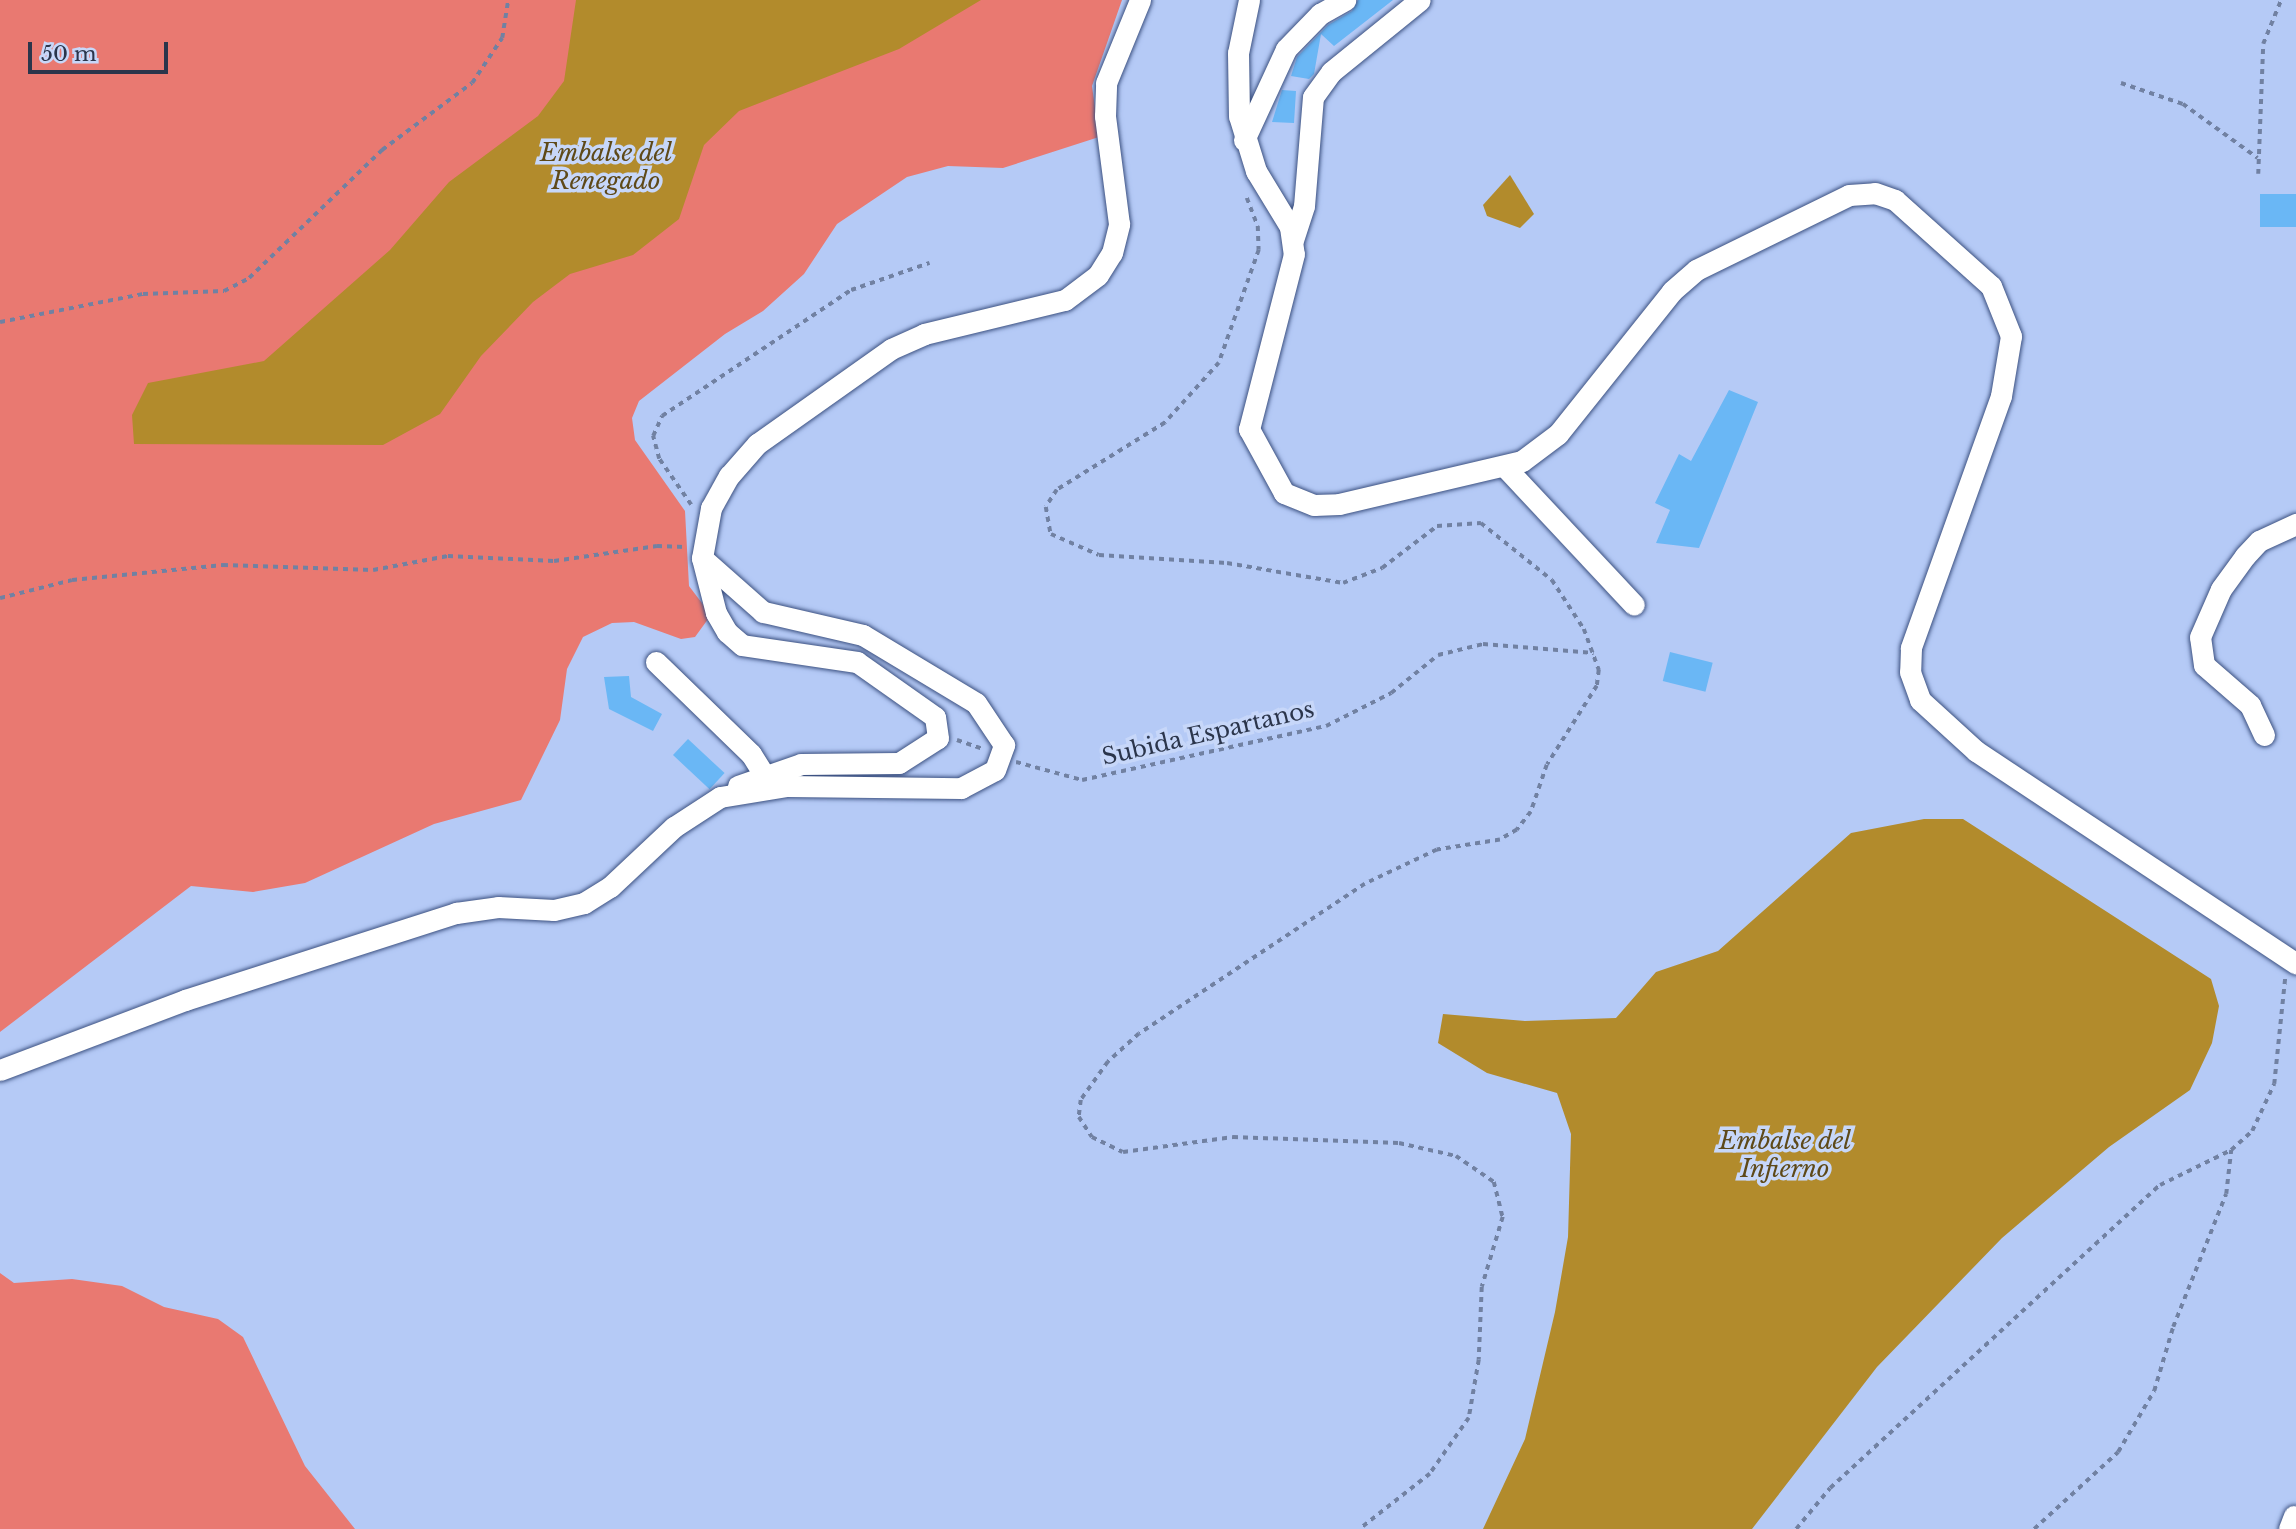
<!DOCTYPE html>
<style>
body{margin:0}
#map{position:relative;width:2296px;height:1529px;overflow:hidden;background:#b5caf6;font-family:"Libre Baskerville",serif}
div>[style]{position:absolute}
.green>*{inset:0;background:#e97971}
.water>*{inset:0;background:#b28b2c}
.building>*{inset:0;background:#6ab7f5;transform-origin:0 0}
.path>*{height:3.5px;margin-top:-1.75px;transform-origin:0;background:repeating-linear-gradient(90deg,#7181a2 0 5px,transparent 0 10px)}
.roads{filter:drop-shadow(0 0 2px #3c5181) drop-shadow(0 0 2px #3c5181)}
.minor>*{height:21px;margin:-10.5px;padding:0 10.5px;transform-origin:10.5px;border-radius:10.5px;background:#fff}
span{translate:-50% -50%;white-space:nowrap;text-align:center;line-height:1.15;-webkit-text-stroke:7px #c7d7f9;paint-order:stroke}
.street-label{font-size:23px;color:#2b354b}
.water-label{font-size:24px;color:#5e4918;font-style:italic}
.scale{position:absolute;left:28px;top:42px;width:140px;height:32px;box-sizing:border-box;border:4px solid #2b354b;border-top:0;padding-left:9px;font-size:21px;line-height:24px;white-space:nowrap;color:#2b354b;-webkit-text-stroke:5px #c7d7f9;paint-order:stroke}
</style>
<div id="map">
<div class="green">
<i style="clip-path:polygon(0 0,1122px 0,1092px 86px,1099px 137px,1003px 168px,948px 166px,907px 177px,837px 224px,804px 274px,763px 311px,725px 334px,639px 401px,632px 418px,635px 440px,685px 511px,689px 586px,711px 615px,695px 637px,681px 639px,634px 622px,612px 623px,583px 637px,567px 669px,560px 720px,521px 800px,434px 824px,305px 883px,253px 892px,191px 886px,0 1032px)"></i>
<i style="clip-path:polygon(0 1273px,14px 1283px,72px 1279px,122px 1286px,164px 1307px,218px 1319px,243px 1337px,305px 1466px,355px 1529px,0 1529px)"></i>
</div>
<div class="water">
<i style="clip-path:polygon(576px 0,981px 0,899px 49px,739px 111px,704px 145px,679px 219px,633px 255px,570px 274px,533px 302px,481px 356px,440px 414px,383px 445px,134px 444px,132px 415px,148px 383px,264px 361px,390px 250px,449px 182px,538px 116px,564px 81px)"></i>
<i style="clip-path:polygon(1510px 175px,1534px 214px,1520px 228px,1487px 216px,1483px 205px)"></i>
<i style="clip-path:polygon(1924px 819px,1963px 819px,2211px 979px,2219px 1006px,2212px 1043px,2190px 1090px,2109px 1147px,2002px 1238px,1877px 1367px,1752px 1529px,1483px 1529px,1525px 1439px,1555px 1312px,1568px 1237px,1571px 1134px,1557px 1093px,1487px 1073px,1438px 1043px,1443px 1014px,1525px 1021px,1616px 1018px,1656px 972px,1718px 951px,1851px 833px)"></i>
</div>
<div class="building">
<i style="clip-path:polygon(1358px 0,1393px 0,1334px 46px,1321px 34px,1314px 74px,1309px 79px,1291px 76px,1297px 57px,1328px 25px,1352px 11px)"></i>
<i style="clip-path:polygon(1282px 90px,1296px 91px,1294px 123px,1272px 122px)"></i>
<i style="left:2296px;top:194px;width:33px;height:36px;rotate:90deg"></i>
<i style="clip-path:polygon(1729px 390px,1758px 402px,1699px 548px,1656px 543px,1670px 510px,1655px 503px,1679px 454px,1691px 461px)"></i>
<i style="left:1670px;top:652px;width:44px;height:30px;rotate:14deg"></i>
<i style="clip-path:polygon(629px 676px,631px 697px,662px 714px,653px 731px,609px 709px,604px 677px)"></i>
<i style="left:688px;top:739px;width:50px;height:22px;rotate:43deg"></i>
</div>
<div class="path">
<i style="left:2121px;top:83px;width:65px;rotate:18.7deg"></i>
<i style="left:2183px;top:104px;width:92px;rotate:35.8deg"></i>
<i style="left:2258px;top:174px;width:130px;rotate:-87.8deg"></i>
<i style="left:2263px;top:44px;width:48px;rotate:-67.8deg"></i>
<i style="left:1247px;top:198px;width:30px;rotate:69deg"></i>
<i style="left:1258px;top:226px;width:24px;rotate:88deg"></i>
<i style="left:1259px;top:250px;width:120px;rotate:109.5deg"></i>
<i style="left:1219px;top:363px;width:81px;rotate:132deg"></i>
<i style="left:1165px;top:423px;width:127px;rotate:148.2deg"></i>
<i style="left:1057px;top:490px;width:20px;rotate:123deg"></i>
<i style="left:1046px;top:507px;width:27px;rotate:80deg"></i>
<i style="left:1051px;top:534px;width:52px;rotate:23.6deg"></i>
<i style="left:1099px;top:555px;width:128px;rotate:3.6deg"></i>
<i style="left:1227px;top:563px;width:118px;rotate:9.8deg"></i>
<i style="left:1343px;top:583px;width:42px;rotate:-21deg"></i>
<i style="left:1382px;top:568px;width:69px;rotate:-37.4deg"></i>
<i style="left:1437px;top:526px;width:44px;rotate:-3.9deg"></i>
<i style="left:1481px;top:523px;width:91px;rotate:38.8deg"></i>
<i style="left:1552px;top:580px;width:59px;rotate:56.9deg"></i>
<i style="left:1584px;top:629px;width:44px;rotate:69.9deg"></i>
<i style="left:1599px;top:670px;width:16px;rotate:97deg"></i>
<i style="left:1597px;top:686px;width:93px;rotate:122.3deg"></i>
<i style="left:1547px;top:765px;width:50px;rotate:108.8deg"></i>
<i style="left:1531px;top:812px;width:23px;rotate:128deg"></i>
<i style="left:1517px;top:830px;width:20px;rotate:150deg"></i>
<i style="left:1500px;top:840px;width:64px;rotate:171deg"></i>
<i style="left:1437px;top:850px;width:80px;rotate:154.7deg"></i>
<i style="left:1365px;top:884px;width:271px;rotate:146.4deg"></i>
<i style="left:1139px;top:1034px;width:42px;rotate:137.9deg"></i>
<i style="left:1108px;top:1062px;width:47px;rotate:125.4deg"></i>
<i style="left:1081px;top:1100px;width:17px;rotate:97deg"></i>
<i style="left:1079px;top:1117px;width:24px;rotate:57deg"></i>
<i style="left:1092px;top:1137px;width:34px;rotate:26deg"></i>
<i style="left:1123px;top:1152px;width:111px;rotate:-7.8deg"></i>
<i style="left:1233px;top:1137px;width:166px;rotate:2.1deg"></i>
<i style="left:1399px;top:1143px;width:58px;rotate:12.8deg"></i>
<i style="left:1456px;top:1156px;width:46px;rotate:34.4deg"></i>
<i style="left:1494px;top:1182px;width:36px;rotate:76deg"></i>
<i style="left:1503px;top:1217px;width:73px;rotate:106.7deg"></i>
<i style="left:1482px;top:1287px;width:73px;rotate:92.4deg"></i>
<i style="left:1479px;top:1360px;width:59px;rotate:99.8deg"></i>
<i style="left:1469px;top:1418px;width:68px;rotate:124.9deg"></i>
<i style="left:1430px;top:1474px;width:89px;rotate:141.8deg"></i>
<i style="left:0;top:322px;width:146px;rotate:-11.1deg"></i>
<i style="left:143px;top:294px;width:81px;rotate:-2.1deg"></i>
<i style="left:224px;top:291px;width:28px;rotate:-27deg"></i>
<i style="left:249px;top:278px;width:185px;rotate:-43.9deg"></i>
<i style="left:382px;top:150px;width:112px;rotate:-36.7deg"></i>
<i style="left:472px;top:83px;width:54px;rotate:-56.3deg"></i>
<i style="left:502px;top:38px;width:38px;rotate:-81deg"></i>
<i style="left:691px;top:505px;width:56px;rotate:-124.8deg"></i>
<i style="left:659px;top:459px;width:24px;rotate:-105deg"></i>
<i style="left:653px;top:436px;width:22px;rotate:-66deg"></i>
<i style="left:662px;top:416px;width:227px;rotate:-33.7deg"></i>
<i style="left:851px;top:290px;width:83px;rotate:-19.1deg"></i>
<i style="left:0;top:598px;width:74px;rotate:-14deg"></i>
<i style="left:72px;top:580px;width:152px;rotate:-5.7deg"></i>
<i style="left:223px;top:565px;width:150px;rotate:1.9deg"></i>
<i style="left:373px;top:570px;width:76px;rotate:-10.6deg"></i>
<i style="left:448px;top:556px;width:106px;rotate:2.7deg"></i>
<i style="left:554px;top:561px;width:104px;rotate:-8.3deg"></i>
<i style="left:657px;top:546px;width:29px;rotate:2deg"></i>
<i style="left:957px;top:740px;width:28px;rotate:19deg"></i>
<i style="left:1016px;top:762px;width:68px;rotate:15.3deg"></i>
<i style="left:1082px;top:780px;width:250px;rotate:-12.5deg"></i>
<i style="left:1326px;top:726px;width:73px;rotate:-26.9deg"></i>
<i style="left:1391px;top:693px;width:60px;rotate:-39deg"></i>
<i style="left:1438px;top:655px;width:46px;rotate:-13.7deg"></i>
<i style="left:1483px;top:644px;width:111px;rotate:4.6deg"></i>
<i style="left:1796px;top:1529px;width:53px;rotate:-50.3deg"></i>
<i style="left:1830px;top:1488px;width:448px;rotate:-42.6deg"></i>
<i style="left:2160px;top:1185px;width:79px;rotate:-26.2deg"></i>
<i style="left:2231px;top:1150px;width:28px;rotate:-42deg"></i>
<i style="left:2252px;top:1131px;width:52px;rotate:-64.9deg"></i>
<i style="left:2274px;top:1084px;width:107px;rotate:-84.1deg"></i>
<i style="left:2034px;top:1529px;width:114px;rotate:-42.5deg"></i>
<i style="left:2118px;top:1452px;width:71px;rotate:-59.5deg"></i>
<i style="left:2154px;top:1391px;width:67px;rotate:-73.5deg"></i>
<i style="left:2173px;top:1327px;width:143px;rotate:-68.3deg"></i>
<i style="left:2226px;top:1194px;width:44px;rotate:-83.5deg"></i>
</div>
<div class="roads">
<div class="minor">
<i style="left:1249px;top:0;width:54px;rotate:101.7deg"></i>
<i style="left:1238px;top:53px;width:63px;rotate:89.1deg"></i>
<i style="left:1239px;top:116px;width:58px;rotate:72.8deg"></i>
<i style="left:1256px;top:171px;width:66px;rotate:58.7deg"></i>
<i style="left:1290px;top:227px;width:27px;rotate:82deg"></i>
<i style="left:1294px;top:254px;width:181px;rotate:104.4deg"></i>
<i style="left:1249px;top:429px;width:73px;rotate:61.3deg"></i>
<i style="left:1284px;top:493px;width:32px;rotate:22deg"></i>
<i style="left:1314px;top:505px;width:25px;rotate:-2deg"></i>
<i style="left:1339px;top:504px;width:188px;rotate:-13.2deg"></i>
<i style="left:1522px;top:461px;width:45px;rotate:-36.9deg"></i>
<i style="left:1558px;top:434px;width:183px;rotate:-51.4deg"></i>
<i style="left:1672px;top:291px;width:32px;rotate:-41deg"></i>
<i style="left:1696px;top:270px;width:170px;rotate:-26.1deg"></i>
<i style="left:1849px;top:195px;width:26px;rotate:-4deg"></i>
<i style="left:1875px;top:193px;width:21px;rotate:19deg"></i>
<i style="left:1895px;top:200px;width:129px;rotate:41.9deg"></i>
<i style="left:1991px;top:286px;width:54px;rotate:68.2deg"></i>
<i style="left:2011px;top:336px;width:61px;rotate:99.5deg"></i>
<i style="left:2001px;top:396px;width:268px;rotate:109.7deg"></i>
<i style="left:1911px;top:648px;width:24px;rotate:92deg"></i>
<i style="left:1910px;top:672px;width:30px;rotate:70deg"></i>
<i style="left:1920px;top:700px;width:76px;rotate:42.3deg"></i>
<i style="left:1976px;top:751px;width:384px;rotate:33.6deg"></i>
<i style="left:1244px;top:140px;width:100px;rotate:-65.2deg"></i>
<i style="left:1286px;top:49px;width:49px;rotate:-45.8deg"></i>
<i style="left:1320px;top:14px;width:29px;rotate:-29deg"></i>
<i style="left:1293px;top:240px;width:36px;rotate:-72deg"></i>
<i style="left:1304px;top:206px;width:109px;rotate:-85.3deg"></i>
<i style="left:1313px;top:97px;width:31px;rotate:-54deg"></i>
<i style="left:1331px;top:72px;width:114px;rotate:-39deg"></i>
<i style="left:1506px;top:468px;width:187px;rotate:46.9deg"></i>
<i style="left:656px;top:662px;width:132px;rotate:44.1deg"></i>
<i style="left:751px;top:754px;width:25px;rotate:58deg"></i>
<i style="left:2264px;top:735px;width:33px;rotate:-115deg"></i>
<i style="left:2250px;top:705px;width:61px;rotate:-139deg"></i>
<i style="left:2204px;top:665px;width:28px;rotate:-98deg"></i>
<i style="left:2200px;top:637px;width:52px;rotate:-66.4deg"></i>
<i style="left:2221px;top:589px;width:41px;rotate:-54deg"></i>
<i style="left:2245px;top:556px;width:21px;rotate:-47deg"></i>
<i style="left:2259px;top:541px;width:41px;rotate:-24.7deg"></i>
<i style="left:738px;top:786px;width:67px;rotate:-19.2deg"></i>
<i style="left:801px;top:764px;width:98px;rotate:-0.6deg"></i>
<i style="left:899px;top:763px;width:46px;rotate:-32.7deg"></i>
<i style="left:938px;top:738px;width:21px;rotate:-98deg"></i>
<i style="left:935px;top:717px;width:95px;rotate:-144.8deg"></i>
<i style="left:857px;top:662px;width:116px;rotate:-171.6deg"></i>
<i style="left:742px;top:645px;width:20px;rotate:-139deg"></i>
<i style="left:727px;top:632px;width:22px;rotate:-120deg"></i>
<i style="left:716px;top:613px;width:57px;rotate:-104.3deg"></i>
<i style="left:702px;top:558px;width:51px;rotate:-79.8deg"></i>
<i style="left:711px;top:508px;width:37px;rotate:-61deg"></i>
<i style="left:729px;top:476px;width:43px;rotate:-48.8deg"></i>
<i style="left:757px;top:444px;width:164px;rotate:-35.3deg"></i>
<i style="left:891px;top:349px;width:36px;rotate:-24deg"></i>
<i style="left:924px;top:334px;width:145px;rotate:-13.6deg"></i>
<i style="left:1065px;top:300px;width:41px;rotate:-37.1deg"></i>
<i style="left:1098px;top:275px;width:26px;rotate:-58deg"></i>
<i style="left:1112px;top:253px;width:30px;rotate:-76deg"></i>
<i style="left:1119px;top:224px;width:109px;rotate:-97.4deg"></i>
<i style="left:1105px;top:116px;width:33px;rotate:-88deg"></i>
<i style="left:1106px;top:83px;width:90px;rotate:-67.7deg"></i>
<i style="left:0;top:1070px;width:198px;rotate:-20.7deg"></i>
<i style="left:185px;top:1000px;width:285px;rotate:-17.8deg"></i>
<i style="left:456px;top:913px;width:42px;rotate:-8.1deg"></i>
<i style="left:498px;top:907px;width:56px;rotate:3.1deg"></i>
<i style="left:554px;top:910px;width:31px;rotate:-13deg"></i>
<i style="left:584px;top:903px;width:31px;rotate:-32deg"></i>
<i style="left:610px;top:887px;width:88px;rotate:-43.2deg"></i>
<i style="left:674px;top:827px;width:55px;rotate:-33.1deg"></i>
<i style="left:720px;top:797px;width:68px;rotate:-9.3deg"></i>
<i style="left:787px;top:786px;width:174px;rotate:0.7deg"></i>
<i style="left:961px;top:788px;width:38px;rotate:-28deg"></i>
<i style="left:995px;top:770px;width:27px;rotate:-70deg"></i>
<i style="left:1004px;top:745px;width:50px;rotate:-123.7deg"></i>
<i style="left:976px;top:703px;width:132px;rotate:-149deg"></i>
<i style="left:863px;top:635px;width:103px;rotate:-167deg"></i>
<i style="left:763px;top:612px;width:81px;rotate:-138.5deg"></i>
<i style="left:2289px;top:1529px;width:14px;rotate:-69deg"></i>
</div>
</div>
<div class="street-label">
<span style="left:1208px;top:733px;rotate:-13deg">Subida Espartanos</span>
</div>
<div class="water-label">
<span style="left:606px;top:167px">Embalse del<br>Renegado</span>
<span style="left:1785px;top:1155px">Embalse del<br>Infierno</span>
</div>
<div class="scale">50 m</div>
</div>
